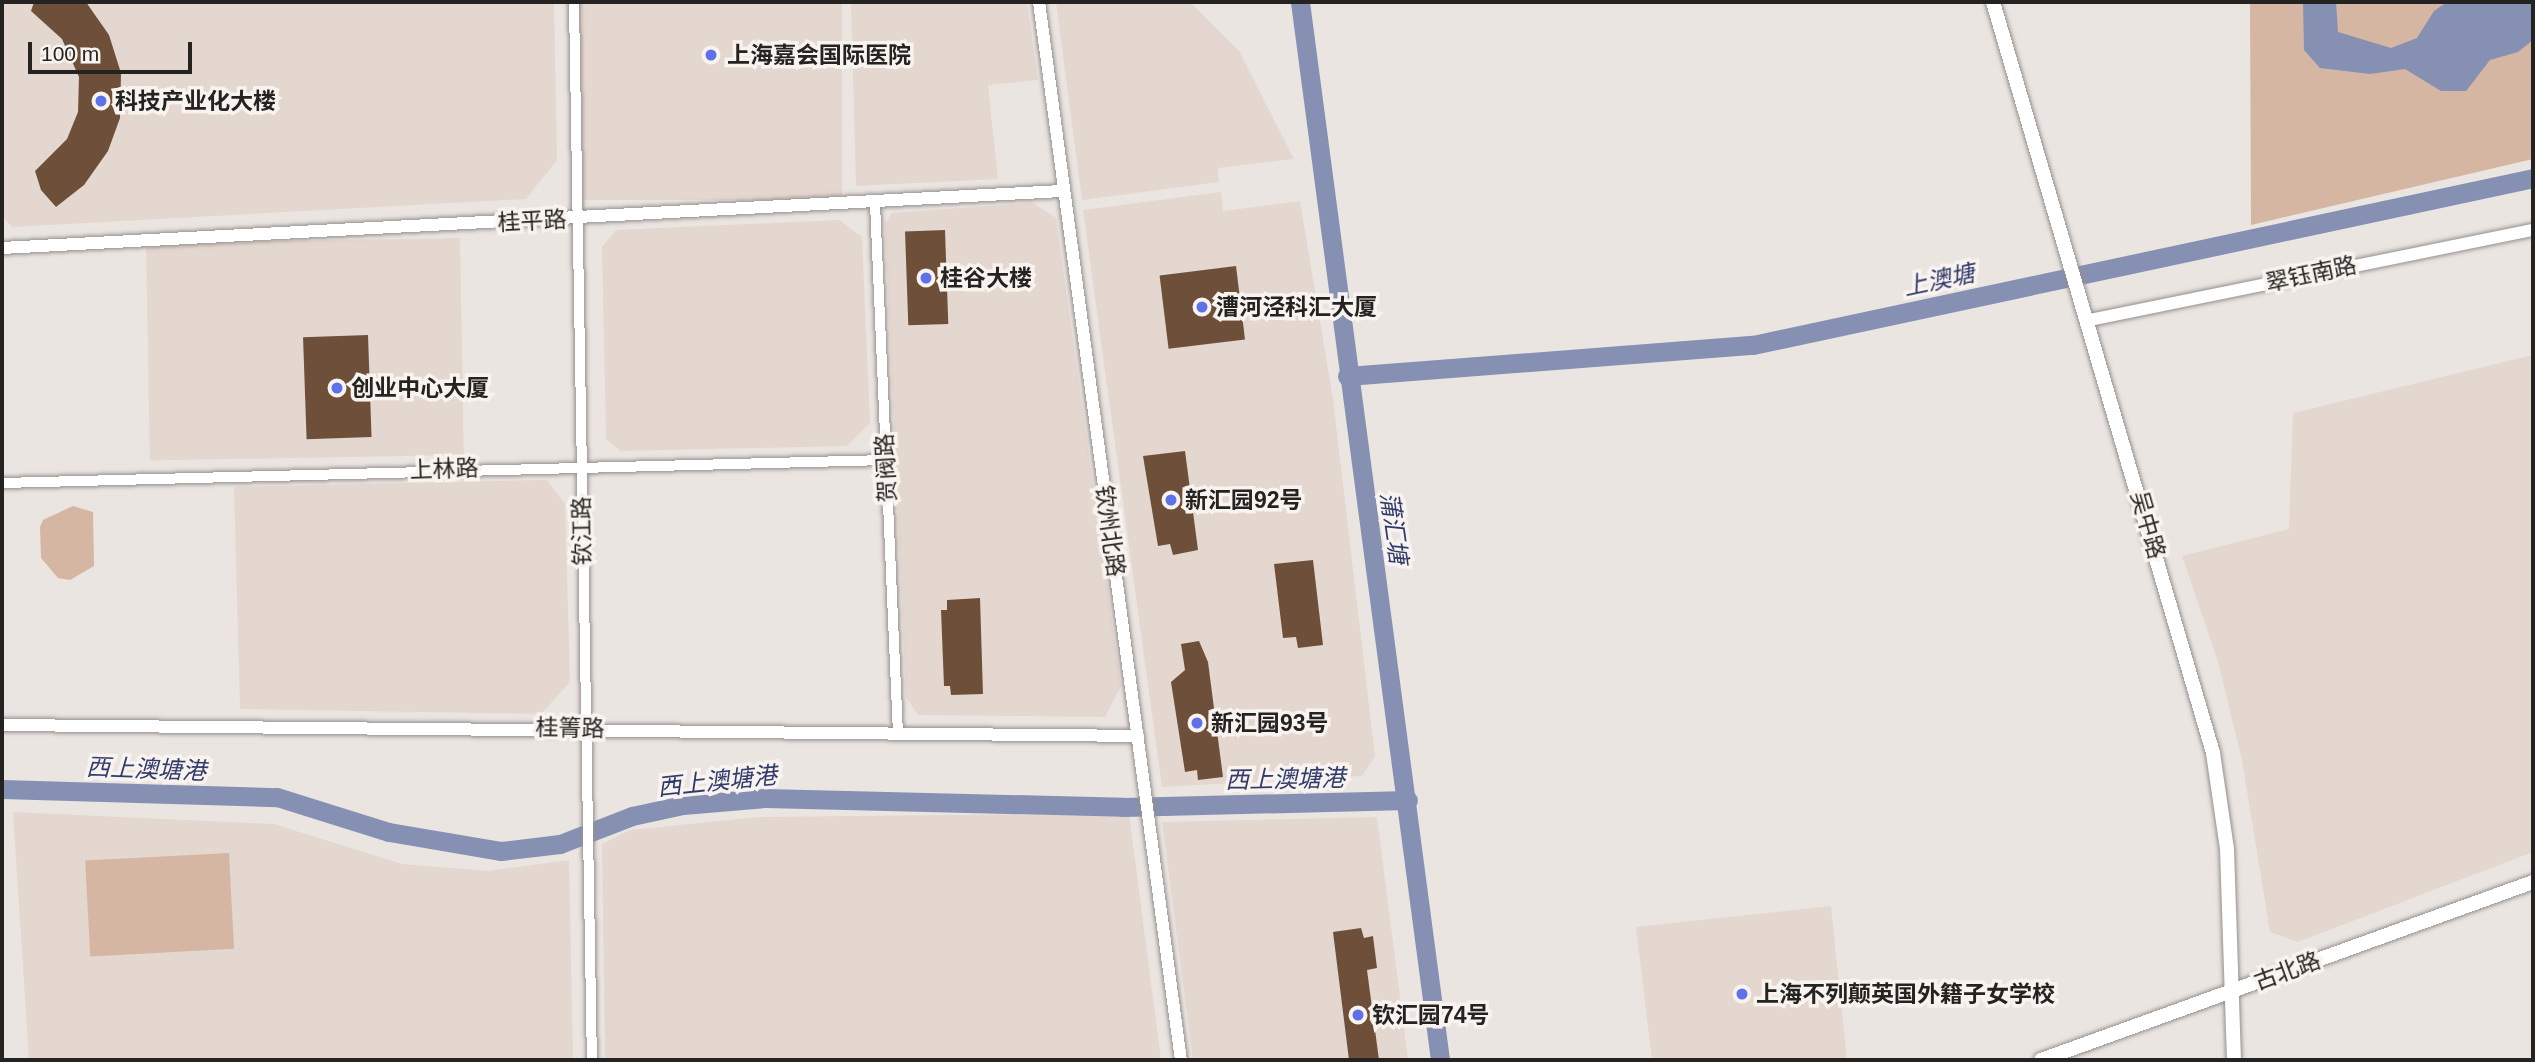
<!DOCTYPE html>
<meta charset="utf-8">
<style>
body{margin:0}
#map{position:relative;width:2535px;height:1062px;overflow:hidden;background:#ebe5e2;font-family:Helvetica,"Noto Sans SC",sans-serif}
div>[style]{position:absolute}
.built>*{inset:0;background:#e4d7cf;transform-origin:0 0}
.green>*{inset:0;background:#d4b6a2;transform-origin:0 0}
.water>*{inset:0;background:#8690b3}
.river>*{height:19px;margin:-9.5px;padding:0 9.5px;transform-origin:9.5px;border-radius:9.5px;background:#8690b3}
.building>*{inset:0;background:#6e503a;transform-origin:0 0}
.roads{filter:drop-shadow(0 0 2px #95908d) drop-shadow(0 0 2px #95908d)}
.minor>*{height:10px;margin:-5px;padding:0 5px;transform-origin:5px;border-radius:5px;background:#fff}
.tertiary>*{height:12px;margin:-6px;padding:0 6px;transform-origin:6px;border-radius:6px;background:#fff}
.secondary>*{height:14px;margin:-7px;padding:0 7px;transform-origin:7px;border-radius:7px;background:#fff}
.dots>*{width:19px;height:19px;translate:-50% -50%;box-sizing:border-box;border:4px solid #f8f3ef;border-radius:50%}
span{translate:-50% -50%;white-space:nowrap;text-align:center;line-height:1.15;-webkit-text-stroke:7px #f8f3ef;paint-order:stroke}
.poi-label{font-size:23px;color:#252321;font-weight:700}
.left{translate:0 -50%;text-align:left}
.street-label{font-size:23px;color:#252321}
.water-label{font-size:24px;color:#313b6b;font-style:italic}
.frame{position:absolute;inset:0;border:4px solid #252321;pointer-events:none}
.scale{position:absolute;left:28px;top:42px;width:164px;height:32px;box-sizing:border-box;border:4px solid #252321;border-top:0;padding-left:9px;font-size:21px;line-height:24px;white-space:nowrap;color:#252321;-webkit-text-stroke:5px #f8f3ef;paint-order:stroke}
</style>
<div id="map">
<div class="built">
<i style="clip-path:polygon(2px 2px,554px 2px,557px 160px,526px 199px,12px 227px,2px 217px)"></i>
<i style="left:579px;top:2px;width:263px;height:198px"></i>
<i style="clip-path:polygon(851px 2px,1027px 2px,1038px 80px,988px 85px,998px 179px,856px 186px)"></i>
<i style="clip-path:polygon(1056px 2px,1190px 2px,1239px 51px,1294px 159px,1218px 168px,1219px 182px,1082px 200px)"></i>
<i style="clip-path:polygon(1221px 192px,1223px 211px,1300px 201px,1333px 399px,1375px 756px,1362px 776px,1162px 787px,1083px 210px)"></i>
<i style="clip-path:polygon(1033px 203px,1056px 218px,1121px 686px,1105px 717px,918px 715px,906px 697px,885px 224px,892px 213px)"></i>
<i style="clip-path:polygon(839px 220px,862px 237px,870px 423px,847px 446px,621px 451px,606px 439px,602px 247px,616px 230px)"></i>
<i style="left:460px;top:238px;width:217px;height:314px;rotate:89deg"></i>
<i style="clip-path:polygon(2533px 355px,2533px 852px,2298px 942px,2270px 932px,2242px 760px,2218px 662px,2182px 556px,2289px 529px,2293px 413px)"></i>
<i style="clip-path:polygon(547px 480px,565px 504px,570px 682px,541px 714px,240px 709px,234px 487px)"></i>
<i style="clip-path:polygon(13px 812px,274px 824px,402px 864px,488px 871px,569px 860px,573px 1060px,29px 1060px)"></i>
<i style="clip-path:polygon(1129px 813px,1161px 1060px,605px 1060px,602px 844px,630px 830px,759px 817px)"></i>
<i style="clip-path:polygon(1377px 817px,1408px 1060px,1193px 1060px,1162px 822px)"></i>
<i style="clip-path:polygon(1831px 906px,1847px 1060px,1652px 1060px,1636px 927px)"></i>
</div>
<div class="green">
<i style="clip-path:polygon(2250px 2px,2533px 2px,2533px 159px,2251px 225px)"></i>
<i style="clip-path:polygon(73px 506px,93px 512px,94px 566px,70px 580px,58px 578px,41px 558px,40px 527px,43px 520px)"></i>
<i style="left:229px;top:853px;width:96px;height:144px;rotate:87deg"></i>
</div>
<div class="water">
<i style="clip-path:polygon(2303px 2px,2336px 2px,2338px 32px,2391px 48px,2417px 38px,2434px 11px,2447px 2px,2533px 2px,2533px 40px,2518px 52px,2490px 60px,2466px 91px,2441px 91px,2405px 69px,2370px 74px,2320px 68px,2304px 50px)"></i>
</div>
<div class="river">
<i style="left:1300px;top:2px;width:1067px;rotate:82.46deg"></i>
<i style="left:1347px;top:376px;width:407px;rotate:-4.4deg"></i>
<i style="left:1753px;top:345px;width:798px;rotate:-12.08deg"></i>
<i style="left:2px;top:789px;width:275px;rotate:1.7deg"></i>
<i style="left:277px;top:797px;width:117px;rotate:17.4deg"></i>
<i style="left:389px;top:832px;width:114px;rotate:9.6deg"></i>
<i style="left:501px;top:851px;width:59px;rotate:-6.8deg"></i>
<i style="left:560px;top:844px;width:77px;rotate:-21.3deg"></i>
<i style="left:632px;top:816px;width:52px;rotate:-12.2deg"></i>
<i style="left:683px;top:805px;width:82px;rotate:-4.9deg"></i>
<i style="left:765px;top:798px;width:358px;rotate:1.4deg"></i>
<i style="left:1123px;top:807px;width:285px;rotate:-1.4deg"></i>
</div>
<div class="building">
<i style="clip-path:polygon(34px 2px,86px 2px,109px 35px,121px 73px,120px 118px,108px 151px,84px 185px,56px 207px,41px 190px,35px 171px,67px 139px,78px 112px,79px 77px,62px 39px,31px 11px)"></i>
<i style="left:945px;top:230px;width:94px;height:40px;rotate:88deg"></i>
<i style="left:1236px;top:266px;width:74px;height:77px;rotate:83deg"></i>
<i style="left:368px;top:335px;width:102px;height:65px;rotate:88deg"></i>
<i style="clip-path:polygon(1185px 451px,1198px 550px,1173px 555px,1170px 544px,1158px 546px,1143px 456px)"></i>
<i style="clip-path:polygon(1313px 560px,1323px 645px,1298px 648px,1296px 637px,1283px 638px,1274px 564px)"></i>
<i style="clip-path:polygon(980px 598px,983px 694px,951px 695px,950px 686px,944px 686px,941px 610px,947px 610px,947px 600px)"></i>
<i style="clip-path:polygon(1199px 641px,1208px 662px,1223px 777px,1198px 780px,1197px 770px,1185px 772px,1171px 682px,1185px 670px,1181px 644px)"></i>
<i style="clip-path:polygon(1361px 928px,1364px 938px,1373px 936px,1377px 968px,1367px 970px,1379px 1060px,1349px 1060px,1333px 932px)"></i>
</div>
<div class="roads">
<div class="minor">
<i style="left:574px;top:2px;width:1058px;rotate:89.03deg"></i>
<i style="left:875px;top:203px;width:530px;rotate:87.52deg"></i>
<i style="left:2px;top:483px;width:884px;rotate:-1.49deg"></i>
</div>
<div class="tertiary">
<i style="left:1039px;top:2px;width:1067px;rotate:82.36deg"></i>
<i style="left:2px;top:248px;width:1063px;rotate:-3.08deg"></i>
<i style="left:2090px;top:320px;width:452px;rotate:-11.5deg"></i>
<i style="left:2px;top:725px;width:1136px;rotate:0.55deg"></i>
</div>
<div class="secondary">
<i style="left:1993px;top:2px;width:783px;rotate:73.67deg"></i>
<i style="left:2213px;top:753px;width:97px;rotate:81.7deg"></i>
<i style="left:2227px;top:849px;width:211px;rotate:88.1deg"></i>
<i style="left:2041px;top:1060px;width:523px;rotate:-19.89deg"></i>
</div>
</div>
<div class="dots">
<i style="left:711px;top:55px;background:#5e71e8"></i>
<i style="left:101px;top:101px;background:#5e71e8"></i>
<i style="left:926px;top:278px;background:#5e71e8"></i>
<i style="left:1202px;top:307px;background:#5e71e8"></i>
<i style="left:337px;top:388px;background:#5e71e8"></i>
<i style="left:1171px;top:500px;background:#5e71e8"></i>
<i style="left:1197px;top:723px;background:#5e71e8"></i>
<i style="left:1742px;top:994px;background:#5e71e8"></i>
<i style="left:1358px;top:1015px;background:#5e71e8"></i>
</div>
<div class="poi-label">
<span class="left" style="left:727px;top:55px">上海嘉会国际医院</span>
<span class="left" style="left:115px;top:101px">科技产业化大楼</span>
<span class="left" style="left:940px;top:278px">桂谷大楼</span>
<span class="left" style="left:1216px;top:307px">漕河泾科汇大厦</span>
<span class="left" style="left:351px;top:388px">创业中心大厦</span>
<span class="left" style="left:1185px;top:500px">新汇园92号</span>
<span class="left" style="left:1211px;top:723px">新汇园93号</span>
<span class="left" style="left:1756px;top:994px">上海不列颠英国外籍子女学校</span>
<span class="left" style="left:1372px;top:1015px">钦汇园74号</span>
</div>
<div class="street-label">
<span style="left:532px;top:221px;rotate:-3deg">桂平路</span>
<span style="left:2311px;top:274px;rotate:-12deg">翠钰南路</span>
<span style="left:886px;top:468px;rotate:-93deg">贺阀路</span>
<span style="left:444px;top:469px;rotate:-2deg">上林路</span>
<span style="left:2148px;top:525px;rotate:74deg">吴中路</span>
<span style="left:582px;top:531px;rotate:-91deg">钦江路</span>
<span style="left:1110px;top:531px;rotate:82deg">钦州北路</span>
<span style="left:570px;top:728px;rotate:1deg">桂箐路</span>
<span style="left:2287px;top:971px;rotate:-20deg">古北路</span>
</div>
<div class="water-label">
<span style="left:1939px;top:280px;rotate:-12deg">上澳塘</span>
<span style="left:1394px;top:528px;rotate:82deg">蒲汇塘</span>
<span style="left:146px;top:769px;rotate:2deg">西上澳塘港</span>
<span style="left:1285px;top:779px;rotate:-1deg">西上澳塘港</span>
<span style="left:717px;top:781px;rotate:-6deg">西上澳塘港</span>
</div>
<div class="frame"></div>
<div class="scale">100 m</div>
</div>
